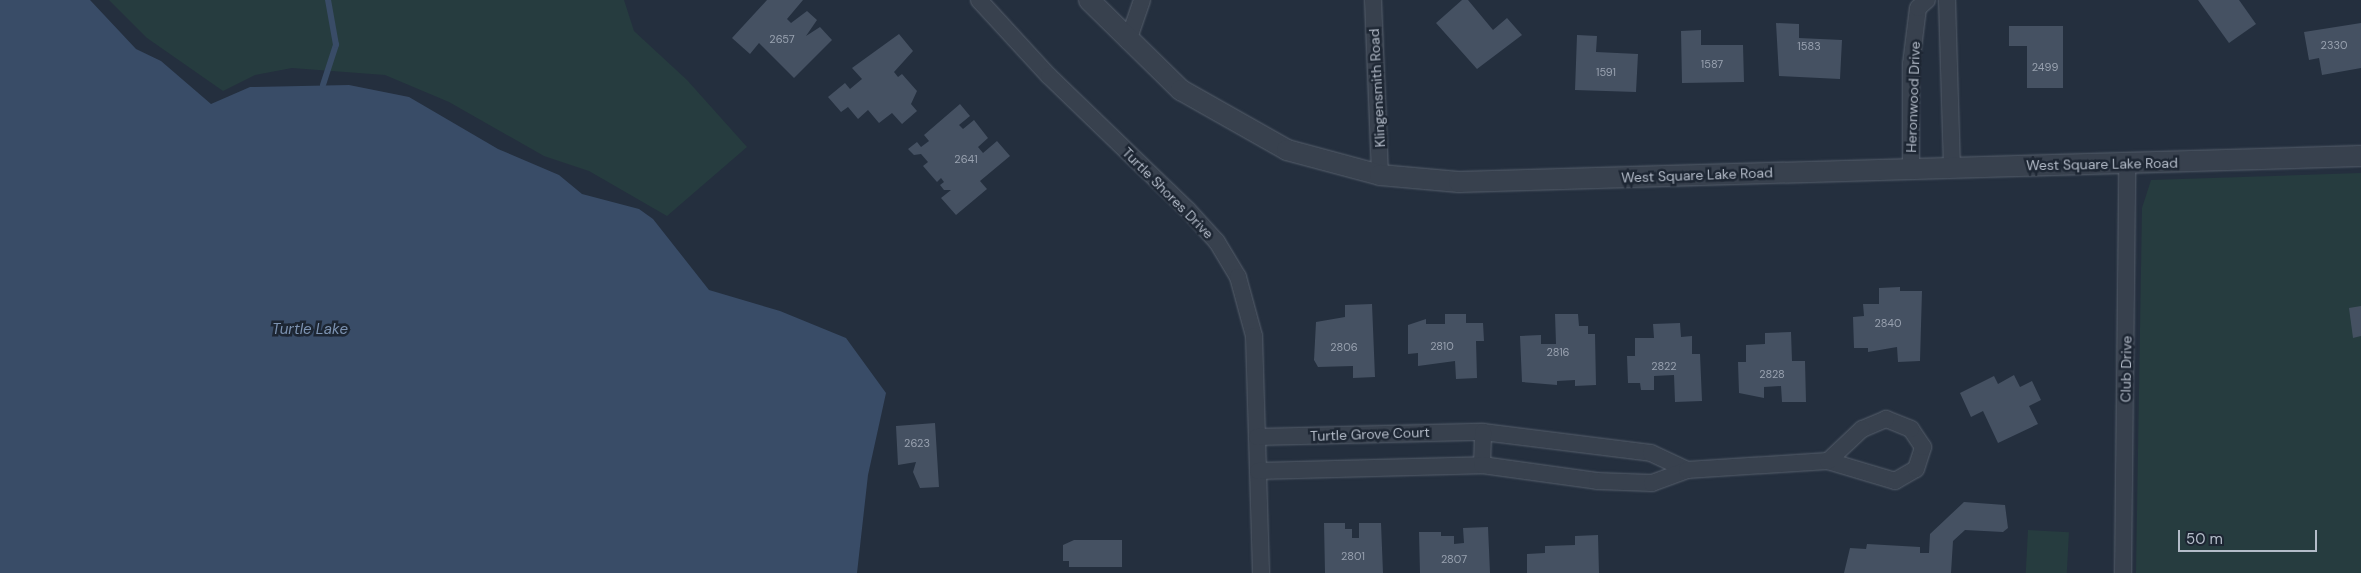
<!DOCTYPE html>
<style>
body{margin:0}
#map{position:relative;width:2361px;height:573px;overflow:hidden;background:#242f3e;font-family:"DM Sans",sans-serif}
div>[style]{position:absolute}
.green>*{inset:0;background:#263c3f;transform-origin:0 0}
.water>*{inset:0;background:#394c67}
.stream>*{height:5.5px;margin:-2.75px;padding:0 2.75px;transform-origin:2.75px;border-radius:2.75px;background:#394c67}
.building>*{inset:0;background:#455162}
.roads{filter:drop-shadow(0 0 1px #565f6c) drop-shadow(0 0 1px #565f6c)}
.minor>*{height:16px;margin:-8px;padding:0 8px;transform-origin:8px;border-radius:8px;background:#38414e}
.tertiary>*{height:20px;margin:-10px;padding:0 10px;transform-origin:10px;border-radius:10px;background:#38414e}
span{translate:-50% -50%;white-space:nowrap;text-align:center;line-height:1.15;-webkit-text-stroke:5px #1d2633;paint-order:stroke}
.number-label{font-size:11px;color:#98a1af}
.number-label span{-webkit-text-stroke-width:0}
.street-label{font-size:14px;color:#b4bcc9}
.water-label{font-size:15px;color:#7c92b1;font-style:italic}
.scale{position:absolute;left:2178px;top:530px;width:139px;height:22px;box-sizing:border-box;border:2px solid #b4bcc9;border-top:0;padding-left:6px;font-size:15px;line-height:18px;white-space:nowrap;color:#b4bcc9;-webkit-text-stroke:4px #1d2633;paint-order:stroke}
</style>
<div id="map">
<div class="green">
<i style="clip-path:polygon(109px 0,624px 0,634px 31px,687px 80px,747px 147px,667px 216px,589px 171px,544px 156px,449px 102px,385px 75px,292px 68px,255px 75px,223px 91px,147px 38px)"></i>
<i style="clip-path:polygon(2361px 173px,2361px 573px,2136px 573px,2142px 208px,2151px 180px)"></i>
<i style="left:2028px;top:530px;width:41px;height:43px;rotate:3deg"></i>
</div>
<div class="water">
<i style="clip-path:polygon(0 0,90px 0,136px 49px,161px 61px,211px 104px,250px 87px,349px 85px,409px 97px,498px 149px,559px 175px,582px 194px,639px 209px,653px 219px,709px 290px,780px 311px,846px 338px,886px 393px,868px 475px,857px 573px,0 573px)"></i>
</div>
<div class="stream">
<i style="left:323px;top:85px;width:42px;rotate:-72deg"></i>
<i style="left:336px;top:45px;width:46px;rotate:-100.1deg"></i>
</div>
<div class="building">
<i style="clip-path:polygon(767px 0,803px 0,787px 19px,791px 23px,807px 11px,817px 20px,806px 36px,820px 27px,832px 40px,794px 78px,759px 43px,750px 54px,732px 38px)"></i>
<i style="clip-path:polygon(1462px 0,1468px 0,1493px 30px,1507px 18px,1522px 35px,1477px 69px,1436px 23px)"></i>
<i style="clip-path:polygon(2198px 0,2239px 0,2256px 24px,2229px 43px)"></i>
<i style="clip-path:polygon(1776px 23px,1799px 24px,1799px 38px,1842px 40px,1840px 79px,1779px 76px)"></i>
<i style="clip-path:polygon(2361px 23px,2361px 68px,2322px 75px,2319px 58px,2309px 60px,2304px 32px)"></i>
<i style="clip-path:polygon(2009px 26px,2063px 26px,2063px 88px,2027px 88px,2027px 46px,2009px 46px)"></i>
<i style="clip-path:polygon(1701px 30px,1701px 45px,1743px 45px,1744px 82px,1682px 83px,1681px 31px)"></i>
<i style="clip-path:polygon(899px 34px,913px 51px,894px 72px,898px 77px,902px 74px,917px 91px,911px 104px,917px 111px,902px 124px,892px 113px,879px 123px,868px 110px,858px 119px,848px 107px,841px 112px,828px 97px,845px 83px,850px 89px,862px 79px,852px 68px)"></i>
<i style="clip-path:polygon(1577px 35px,1597px 36px,1596px 52px,1638px 54px,1636px 92px,1575px 90px)"></i>
<i style="clip-path:polygon(960px 104px,970px 116px,959px 125px,963px 129px,974px 120px,988px 138px,978px 147px,983px 153px,997px 141px,1010px 156px,980px 181px,987px 189px,956px 215px,941px 198px,951px 190px,944px 190px,940px 185px,944px 182px,941px 178px,937px 182px,923px 166px,928px 162px,921px 154px,914px 155px,908px 149px,917px 142px,921px 147px,929px 141px,924px 135px)"></i>
<i style="clip-path:polygon(1900px 287px,1900px 291px,1922px 291px,1920px 361px,1898px 362px,1897px 347px,1868px 352px,1868px 348px,1854px 348px,1853px 317px,1864px 316px,1863px 304px,1879px 304px,1879px 288px)"></i>
<i style="clip-path:polygon(1372px 304px,1375px 377px,1353px 378px,1353px 366px,1318px 367px,1314px 360px,1316px 322px,1345px 317px,1345px 305px)"></i>
<i style="clip-path:polygon(2361px 306px,2361px 336px,2353px 338px,2349px 308px)"></i>
<i style="clip-path:polygon(1445px 314px,1466px 314px,1466px 323px,1483px 323px,1484px 341px,1476px 341px,1477px 378px,1456px 379px,1455px 361px,1418px 366px,1418px 353px,1408px 354px,1408px 325px,1426px 319px,1426px 324px,1445px 324px)"></i>
<i style="clip-path:polygon(1555px 314px,1578px 314px,1579px 326px,1588px 326px,1588px 334px,1595px 334px,1596px 385px,1575px 386px,1575px 380px,1557px 381px,1557px 385px,1522px 382px,1520px 336px,1541px 335px,1541px 344px,1556px 344px)"></i>
<i style="clip-path:polygon(1680px 323px,1681px 337px,1692px 336px,1692px 354px,1700px 354px,1702px 401px,1675px 402px,1674px 375px,1654px 376px,1654px 390px,1641px 390px,1640px 383px,1628px 383px,1627px 356px,1635px 356px,1635px 338px,1654px 338px,1653px 324px)"></i>
<i style="clip-path:polygon(1791px 332px,1792px 361px,1805px 361px,1806px 402px,1782px 402px,1781px 386px,1764px 387px,1764px 398px,1739px 393px,1738px 362px,1746px 362px,1746px 345px,1765px 344px,1765px 333px)"></i>
<i style="clip-path:polygon(2014px 375px,2020px 387px,2032px 381px,2041px 400px,2029px 406px,2038px 424px,1998px 443px,1983px 411px,1971px 417px,1960px 393px,1994px 376px,1998px 384px)"></i>
<i style="clip-path:polygon(935px 423px,939px 487px,920px 488px,913px 472px,916px 462px,898px 465px,896px 426px)"></i>
<i style="clip-path:polygon(1964px 502px,2005px 505px,2008px 528px,2003px 532px,1965px 530px,1953px 541px,1951px 573px,1844px 573px,1850px 548px,1866px 549px,1867px 544px,1920px 547px,1920px 553px,1929px 553px,1930px 534px)"></i>
<i style="clip-path:polygon(1324px 523px,1345px 523px,1345px 529px,1352px 529px,1352px 538px,1359px 538px,1359px 523px,1381px 523px,1383px 573px,1325px 573px)"></i>
<i style="clip-path:polygon(1488px 527px,1490px 573px,1420px 573px,1419px 532px,1441px 532px,1441px 536px,1454px 536px,1454px 544px,1464px 543px,1463px 528px)"></i>
<i style="clip-path:polygon(1598px 535px,1599px 573px,1527px 573px,1527px 554px,1545px 553px,1545px 546px,1575px 545px,1575px 536px)"></i>
<i style="clip-path:polygon(1074px 540px,1122px 540px,1122px 567px,1069px 567px,1069px 561px,1063px 561px,1063px 545px)"></i>
</div>
<div class="roads">
<div class="minor">
<i style="left:979px;top:0;width:103px;rotate:47.4deg"></i>
<i style="left:1049px;top:76px;width:193px;rotate:44deg"></i>
<i style="left:1188px;top:210px;width:43px;rotate:47.8deg"></i>
<i style="left:1217px;top:242px;width:41px;rotate:59deg"></i>
<i style="left:1238px;top:277px;width:61px;rotate:74.8deg"></i>
<i style="left:1254px;top:336px;width:237px;rotate:88.3deg"></i>
<i style="left:1373px;top:0;width:175px;rotate:87.7deg"></i>
<i style="left:1947px;top:0;width:168px;rotate:88.3deg"></i>
<i style="left:1128px;top:41px;width:43px;rotate:-71.1deg"></i>
<i style="left:1911px;top:169px;width:105px;rotate:-90deg"></i>
<i style="left:1911px;top:64px;width:56px;rotate:-82.9deg"></i>
<i style="left:1918px;top:8px;width:12px;rotate:-42deg"></i>
<i style="left:1257px;top:437px;width:226px;rotate:-1.3deg"></i>
<i style="left:1483px;top:432px;width:169px;rotate:7.1deg"></i>
<i style="left:1651px;top:453px;width:40px;rotate:25deg"></i>
<i style="left:1482px;top:465px;width:33px;rotate:-88deg"></i>
<i style="left:1258px;top:471px;width:224px;rotate:-1.5deg"></i>
<i style="left:1482px;top:465px;width:116px;rotate:7.9deg"></i>
<i style="left:1597px;top:481px;width:55px;rotate:2.1deg"></i>
<i style="left:1652px;top:483px;width:37px;rotate:-20deg"></i>
<i style="left:1687px;top:470px;width:141px;rotate:-3.7deg"></i>
<i style="left:1828px;top:461px;width:70px;rotate:16.6deg"></i>
<i style="left:1895px;top:481px;width:24px;rotate:-30deg"></i>
<i style="left:1916px;top:469px;width:23px;rotate:-72deg"></i>
<i style="left:1923px;top:447px;width:22px;rotate:-124deg"></i>
<i style="left:1911px;top:429px;width:27px;rotate:-158deg"></i>
<i style="left:1886px;top:419px;width:26px;rotate:157deg"></i>
<i style="left:1862px;top:429px;width:47px;rotate:136.7deg"></i>
<i style="left:2123px;top:573px;width:409px;rotate:-89.4deg"></i>
</div>
<div class="tertiary">
<i style="left:1089px;top:0;width:129px;rotate:44.4deg"></i>
<i style="left:1181px;top:90px;width:122px;rotate:29.5deg"></i>
<i style="left:1287px;top:150px;width:96px;rotate:15deg"></i>
<i style="left:1380px;top:175px;width:79px;rotate:5.1deg"></i>
<i style="left:1459px;top:182px;width:902px;rotate:-1.65deg"></i>
</div>
</div>
<div class="number-label">
<span style="left:782px;top:39px">2657</span>
<span style="left:2334px;top:45px">2330</span>
<span style="left:1809px;top:46px">1583</span>
<span style="left:1712px;top:64px">1587</span>
<span style="left:2045px;top:67px">2499</span>
<span style="left:1606px;top:72px">1591</span>
<span style="left:966px;top:159px">2641</span>
<span style="left:1888px;top:323px">2840</span>
<span style="left:1442px;top:346px">2810</span>
<span style="left:1344px;top:347px">2806</span>
<span style="left:1558px;top:352px">2816</span>
<span style="left:1664px;top:366px">2822</span>
<span style="left:1772px;top:374px">2828</span>
<span style="left:917px;top:443px">2623</span>
<span style="left:1353px;top:556px">2801</span>
<span style="left:1454px;top:559px">2807</span>
</div>
<div class="street-label">
<span style="left:1377px;top:88px;rotate:-93deg">Klingensmith Road</span>
<span style="left:1913px;top:97px;rotate:-88deg">Heronwood Drive</span>
<span style="left:2102px;top:164px;rotate:-1deg">West Square Lake Road</span>
<span style="left:1697px;top:175px;rotate:-2deg">West Square Lake Road</span>
<span style="left:1168px;top:193px;rotate:45deg">Turtle Shores Drive</span>
<span style="left:2126px;top:369px;rotate:-89deg">Club Drive</span>
<span style="left:1370px;top:434px;rotate:-2deg">Turtle Grove Court</span>
</div>
<div class="water-label">
<span style="left:310px;top:330px">Turtle Lake</span>
</div>
<div class="scale">50 m</div>
</div>
